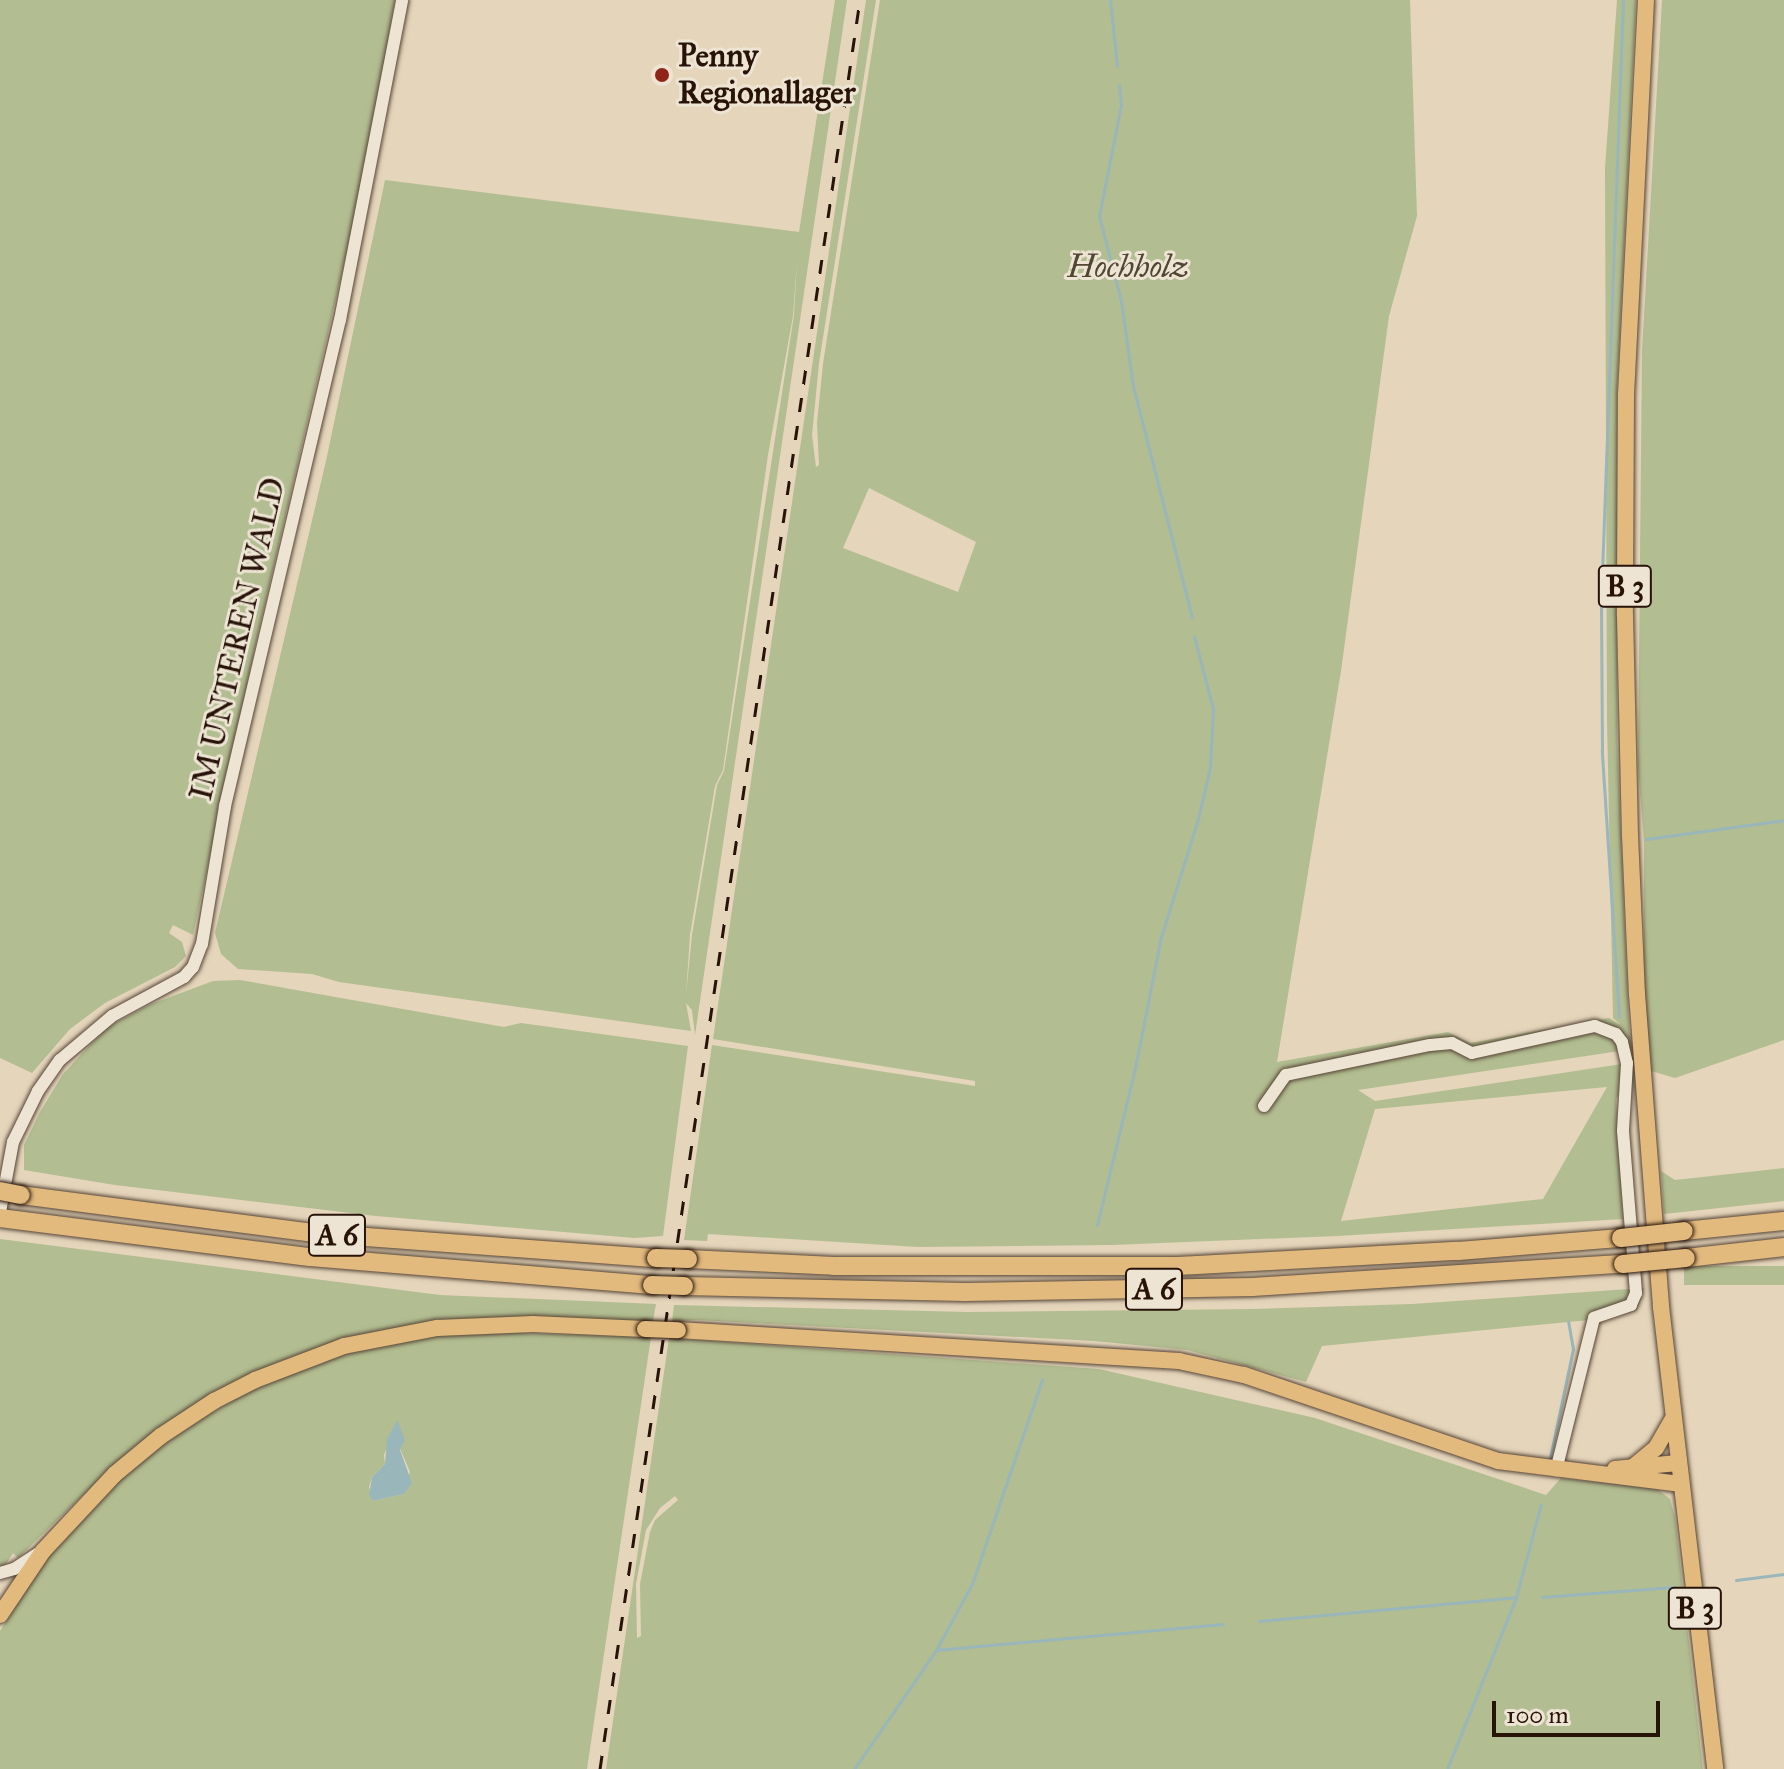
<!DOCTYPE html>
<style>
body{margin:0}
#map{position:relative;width:1784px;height:1769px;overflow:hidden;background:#e4d5bb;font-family:"IM FELL Great Primer",serif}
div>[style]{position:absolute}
.green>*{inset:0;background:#b2bd91;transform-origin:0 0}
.water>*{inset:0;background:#99b6ba}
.stream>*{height:3px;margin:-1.5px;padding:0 1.5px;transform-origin:1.5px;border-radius:1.5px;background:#99b6ba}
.roads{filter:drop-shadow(0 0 2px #564435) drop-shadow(0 0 2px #564435)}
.minor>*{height:12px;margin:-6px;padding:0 6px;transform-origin:6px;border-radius:6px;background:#ede4d3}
.major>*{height:16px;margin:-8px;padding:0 8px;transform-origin:8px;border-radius:8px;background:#e2ba7e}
.highway>*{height:18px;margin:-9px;padding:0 9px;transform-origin:9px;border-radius:9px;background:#e2ba7e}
.rail>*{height:3px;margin-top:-1.5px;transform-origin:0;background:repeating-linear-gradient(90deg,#271308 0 14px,transparent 0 28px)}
.bridges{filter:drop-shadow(0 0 2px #271308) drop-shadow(0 0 2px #271308)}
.major-bridge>*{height:16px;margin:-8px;padding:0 8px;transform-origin:8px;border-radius:8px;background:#e2ba7e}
.highway-bridge>*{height:18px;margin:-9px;padding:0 9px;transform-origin:9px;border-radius:9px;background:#e2ba7e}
.dots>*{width:22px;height:22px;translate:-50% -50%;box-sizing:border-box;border:4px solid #ede4d3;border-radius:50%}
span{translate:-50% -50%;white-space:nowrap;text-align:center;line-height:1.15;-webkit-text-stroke:6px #ede4d3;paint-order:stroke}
.shield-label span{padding:2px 6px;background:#ede4d3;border:2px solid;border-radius:6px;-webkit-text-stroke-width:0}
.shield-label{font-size:30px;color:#271308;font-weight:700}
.poi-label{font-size:32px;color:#271308;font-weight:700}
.left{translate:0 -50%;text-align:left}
.park-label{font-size:32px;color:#514631;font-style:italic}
.street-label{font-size:32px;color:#271308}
.scale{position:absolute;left:1492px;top:1701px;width:168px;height:36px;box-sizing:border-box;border:4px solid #271308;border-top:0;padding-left:10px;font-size:24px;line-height:28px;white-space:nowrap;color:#271308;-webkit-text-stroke:6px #ede4d3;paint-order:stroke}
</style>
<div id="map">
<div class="green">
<i style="clip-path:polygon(0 0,395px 0,364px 178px,257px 638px,193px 935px,173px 925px,169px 933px,182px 942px,186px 956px,175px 967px,105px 1003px,70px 1029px,32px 1073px,0 1058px)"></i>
<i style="clip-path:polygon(evenodd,835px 0,847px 0,695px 1035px,692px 1010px,686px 1003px,691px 1031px,339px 982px,312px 974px,238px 969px,221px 954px,215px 933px,326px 461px,385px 180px,799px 232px,835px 0,797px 260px,794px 315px,724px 771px,717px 785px,692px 935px,686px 995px,690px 935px,715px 786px,723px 770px,768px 455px,793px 316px,797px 260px)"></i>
<i style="clip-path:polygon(evenodd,866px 0,876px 0,819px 363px,812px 435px,816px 467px,819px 465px,817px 423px,823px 364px,880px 0,1410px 0,1417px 216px,1389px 316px,1341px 671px,1277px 1062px,1448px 1032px,1470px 1043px,1609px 1018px,1621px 1025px,1613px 1018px,1607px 718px,1605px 168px,1617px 0,1636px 0,1617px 392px,1617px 741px,1629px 1030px,1633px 1049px,1358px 1090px,1375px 1101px,1622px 1064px,1622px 1088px,1616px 1099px,1623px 1219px,1337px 1236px,1112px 1245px,918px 1247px,708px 1234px,707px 1241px,684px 1240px,712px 1045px,975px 1086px,975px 1081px,713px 1039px,866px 0,869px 488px,976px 542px,958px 592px,843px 548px,869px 488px,866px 0,1607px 1087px,1543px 1199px,1341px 1221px,1375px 1109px,1607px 1087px)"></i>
<i style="clip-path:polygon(1662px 0,1784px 0,1784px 1040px,1675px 1078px,1648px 1070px,1644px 994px,1644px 844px,1638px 765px,1642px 352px)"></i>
<i style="clip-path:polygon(240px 980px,504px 1027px,521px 1023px,688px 1046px,663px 1236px,634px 1238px,376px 1216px,115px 1185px,24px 1170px,24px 1145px,40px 1112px,63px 1074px,106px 1028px,149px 1005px,213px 981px)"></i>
<i style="clip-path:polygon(1784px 1168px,1784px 1201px,1664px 1214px,1661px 1171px,1675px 1180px)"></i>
<i style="clip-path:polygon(0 1239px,440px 1295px,656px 1304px,653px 1321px,484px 1320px,296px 1356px,113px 1466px,18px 1558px,13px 1553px,0 1574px)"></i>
<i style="left:1784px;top:1266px;width:19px;height:100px;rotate:90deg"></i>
<i style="clip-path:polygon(1644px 1288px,1637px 1311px,1599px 1319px,1322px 1346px,1306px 1382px,1187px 1350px,1094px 1341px,697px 1320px,672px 1321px,674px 1305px,967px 1312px,1255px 1309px,1412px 1304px)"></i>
<i style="clip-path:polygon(evenodd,484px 1332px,651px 1337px,587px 1769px,0 1769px,0 1631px,45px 1559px,81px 1514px,164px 1441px,257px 1386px,346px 1353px,437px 1335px,484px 1332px,393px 1432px,410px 1472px,404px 1494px,373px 1501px,369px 1487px,372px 1477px,385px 1464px,384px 1455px,393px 1432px)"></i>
<i style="clip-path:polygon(evenodd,669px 1338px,1099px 1369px,1315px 1418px,1546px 1495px,1561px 1478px,1657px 1489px,1670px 1499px,1675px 1518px,1703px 1769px,606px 1769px,669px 1338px,675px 1496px,678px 1500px,655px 1520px,650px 1532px,640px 1584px,641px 1636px,637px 1638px,636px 1584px,646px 1530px,660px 1508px,675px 1496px)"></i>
</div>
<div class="water">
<i style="clip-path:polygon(397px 1420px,405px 1440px,400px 1450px,412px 1483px,404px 1494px,373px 1501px,369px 1495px,372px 1477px,385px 1464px,387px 1439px)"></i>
</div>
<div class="stream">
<i style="left:1110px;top:0;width:66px;rotate:83.9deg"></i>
<i style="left:1119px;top:85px;width:20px;rotate:84deg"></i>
<i style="left:1121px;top:105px;width:113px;rotate:101.2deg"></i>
<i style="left:1099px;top:216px;width:88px;rotate:75.5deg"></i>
<i style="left:1121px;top:301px;width:86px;rotate:82deg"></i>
<i style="left:1133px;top:386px;width:239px;rotate:75.7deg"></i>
<i style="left:1646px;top:839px;width:139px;rotate:-7.8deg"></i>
<i style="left:1619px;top:1017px;width:267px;rotate:-93.7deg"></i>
<i style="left:1602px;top:751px;width:151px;rotate:-90.4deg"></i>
<i style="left:1601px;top:600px;width:600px;rotate:-87.9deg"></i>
<i style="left:1097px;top:1225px;width:162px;rotate:-76.4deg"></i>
<i style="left:1135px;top:1068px;width:134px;rotate:-78.8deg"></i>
<i style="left:1161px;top:937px;width:124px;rotate:-72.6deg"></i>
<i style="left:1198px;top:819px;width:53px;rotate:-77deg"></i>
<i style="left:1210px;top:767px;width:58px;rotate:-87deg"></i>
<i style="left:1213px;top:709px;width:75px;rotate:-104.6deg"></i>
<i style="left:1550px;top:1458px;width:111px;rotate:-78.1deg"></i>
<i style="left:1573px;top:1349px;width:28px;rotate:-100deg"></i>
<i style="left:1736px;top:1580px;width:48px;rotate:-7.1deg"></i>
<i style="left:1542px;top:1597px;width:132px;rotate:-4.3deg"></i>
<i style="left:1259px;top:1621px;width:258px;rotate:-5.3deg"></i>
<i style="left:936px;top:1650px;width:288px;rotate:-5.2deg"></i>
<i style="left:854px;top:1769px;width:145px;rotate:-55.4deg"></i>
<i style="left:936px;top:1650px;width:75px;rotate:-61.4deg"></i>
<i style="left:972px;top:1584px;width:216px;rotate:-71.1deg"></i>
<i style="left:1447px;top:1769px;width:185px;rotate:-68.1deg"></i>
<i style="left:1516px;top:1597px;width:96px;rotate:-75deg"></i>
</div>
<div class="roads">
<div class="minor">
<i style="left:1264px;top:1106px;width:38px;rotate:-55deg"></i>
<i style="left:1286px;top:1075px;width:147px;rotate:-11.8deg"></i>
<i style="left:1430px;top:1045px;width:22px;rotate:-5deg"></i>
<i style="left:1452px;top:1043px;width:22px;rotate:27deg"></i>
<i style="left:1472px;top:1053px;width:126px;rotate:-12.4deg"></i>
<i style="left:1595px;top:1026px;width:22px;rotate:21deg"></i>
<i style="left:1616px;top:1034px;width:10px;rotate:53deg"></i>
<i style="left:1622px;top:1042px;width:22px;rotate:77deg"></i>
<i style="left:1627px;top:1063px;width:68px;rotate:93.4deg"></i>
<i style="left:1623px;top:1131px;width:163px;rotate:85.4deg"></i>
<i style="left:1636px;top:1293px;width:13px;rotate:113deg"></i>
<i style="left:1631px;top:1305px;width:39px;rotate:161deg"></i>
<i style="left:1594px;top:1318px;width:157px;rotate:104deg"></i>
<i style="left:0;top:1212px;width:71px;rotate:-79.5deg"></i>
<i style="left:13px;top:1142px;width:57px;rotate:-63.9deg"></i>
<i style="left:38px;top:1091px;width:38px;rotate:-55deg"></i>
<i style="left:60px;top:1060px;width:68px;rotate:-40.2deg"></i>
<i style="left:112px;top:1016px;width:82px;rotate:-28.4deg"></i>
<i style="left:184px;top:977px;width:13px;rotate:-48deg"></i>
<i style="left:193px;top:967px;width:25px;rotate:-69deg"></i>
<i style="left:202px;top:944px;width:140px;rotate:-80.5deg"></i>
<i style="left:225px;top:806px;width:499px;rotate:-76.7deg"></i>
<i style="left:340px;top:320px;width:326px;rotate:-79deg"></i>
<i style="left:0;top:1573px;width:15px;rotate:-16deg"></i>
<i style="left:14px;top:1569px;width:31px;rotate:-33deg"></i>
</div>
<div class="major">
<i style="left:1646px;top:0;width:397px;rotate:92.9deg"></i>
<i style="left:1626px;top:396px;width:220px;rotate:90.3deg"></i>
<i style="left:1625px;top:616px;width:219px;rotate:88.7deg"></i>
<i style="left:1630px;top:835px;width:159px;rotate:87.5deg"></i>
<i style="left:1637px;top:994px;width:314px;rotate:85.6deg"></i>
<i style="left:1661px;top:1307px;width:465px;rotate:83.3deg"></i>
<i style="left:678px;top:1330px;width:502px;rotate:3.54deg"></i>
<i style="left:1179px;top:1361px;width:66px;rotate:12.2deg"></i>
<i style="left:1244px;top:1375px;width:268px;rotate:18.7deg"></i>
<i style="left:1498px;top:1461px;width:183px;rotate:7.2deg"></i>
<i style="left:1632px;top:1468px;width:31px;rotate:-40deg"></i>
<i style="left:1656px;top:1448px;width:34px;rotate:-60deg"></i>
<i style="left:1615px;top:1469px;width:63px;rotate:-5.4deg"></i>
<i style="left:0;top:1615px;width:77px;rotate:-56.1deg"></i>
<i style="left:43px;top:1551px;width:105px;rotate:-46.9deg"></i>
<i style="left:115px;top:1474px;width:60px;rotate:-39.6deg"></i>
<i style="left:161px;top:1436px;width:64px;rotate:-33.4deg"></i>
<i style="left:214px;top:1401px;width:46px;rotate:-27.1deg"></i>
<i style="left:255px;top:1380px;width:95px;rotate:-20.9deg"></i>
<i style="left:344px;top:1346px;width:95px;rotate:-11deg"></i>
<i style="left:437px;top:1328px;width:96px;rotate:-2.4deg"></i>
<i style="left:533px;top:1324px;width:112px;rotate:2.6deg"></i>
</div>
<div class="highway">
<i style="left:21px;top:1195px;width:293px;rotate:7.4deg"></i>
<i style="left:312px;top:1233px;width:345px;rotate:4.2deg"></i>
<i style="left:0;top:1218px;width:312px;rotate:7.2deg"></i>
<i style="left:310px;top:1257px;width:343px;rotate:4.7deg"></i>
<i style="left:1684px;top:1231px;width:100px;rotate:-5.7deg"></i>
<i style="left:1686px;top:1258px;width:99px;rotate:-6.4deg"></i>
<i style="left:688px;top:1259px;width:146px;rotate:2.7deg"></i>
<i style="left:834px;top:1266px;width:344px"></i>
<i style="left:1178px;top:1266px;width:280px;rotate:-3.1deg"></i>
<i style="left:1458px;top:1251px;width:164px;rotate:-4.6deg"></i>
<i style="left:684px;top:1286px;width:281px;rotate:1.2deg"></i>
<i style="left:965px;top:1292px;width:288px;rotate:-1deg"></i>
<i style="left:1253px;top:1287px;width:371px;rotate:-3.6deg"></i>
</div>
</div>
<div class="rail">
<i style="left:600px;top:1769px;width:1788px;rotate:-81.64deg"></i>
</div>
<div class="bridges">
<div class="major-bridge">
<i style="left:645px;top:1329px;width:33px;rotate:2deg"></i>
</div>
<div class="highway-bridge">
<i style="left:0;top:1191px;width:21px;rotate:11deg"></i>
<i style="left:1621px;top:1238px;width:63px;rotate:-6.3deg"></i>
<i style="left:656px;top:1258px;width:32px;rotate:2deg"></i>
<i style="left:1623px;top:1264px;width:63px;rotate:-5.4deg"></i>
<i style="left:652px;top:1285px;width:32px;rotate:2deg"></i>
</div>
</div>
<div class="dots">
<i style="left:662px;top:75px;background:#8f2418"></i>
</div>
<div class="shield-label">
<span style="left:1625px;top:586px">B 3</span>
<span style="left:337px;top:1235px">A 6</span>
<span style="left:1154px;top:1289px">A 6</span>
<span style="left:1695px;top:1608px">B 3</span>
</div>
<div class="poi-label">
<span class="left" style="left:678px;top:75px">Penny<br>Regionallager</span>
</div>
<div class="park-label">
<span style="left:1128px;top:267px">Hochholz</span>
</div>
<div class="street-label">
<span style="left:238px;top:639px;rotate:-77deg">IM UNTEREN WALD</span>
</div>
<div class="scale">100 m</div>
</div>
